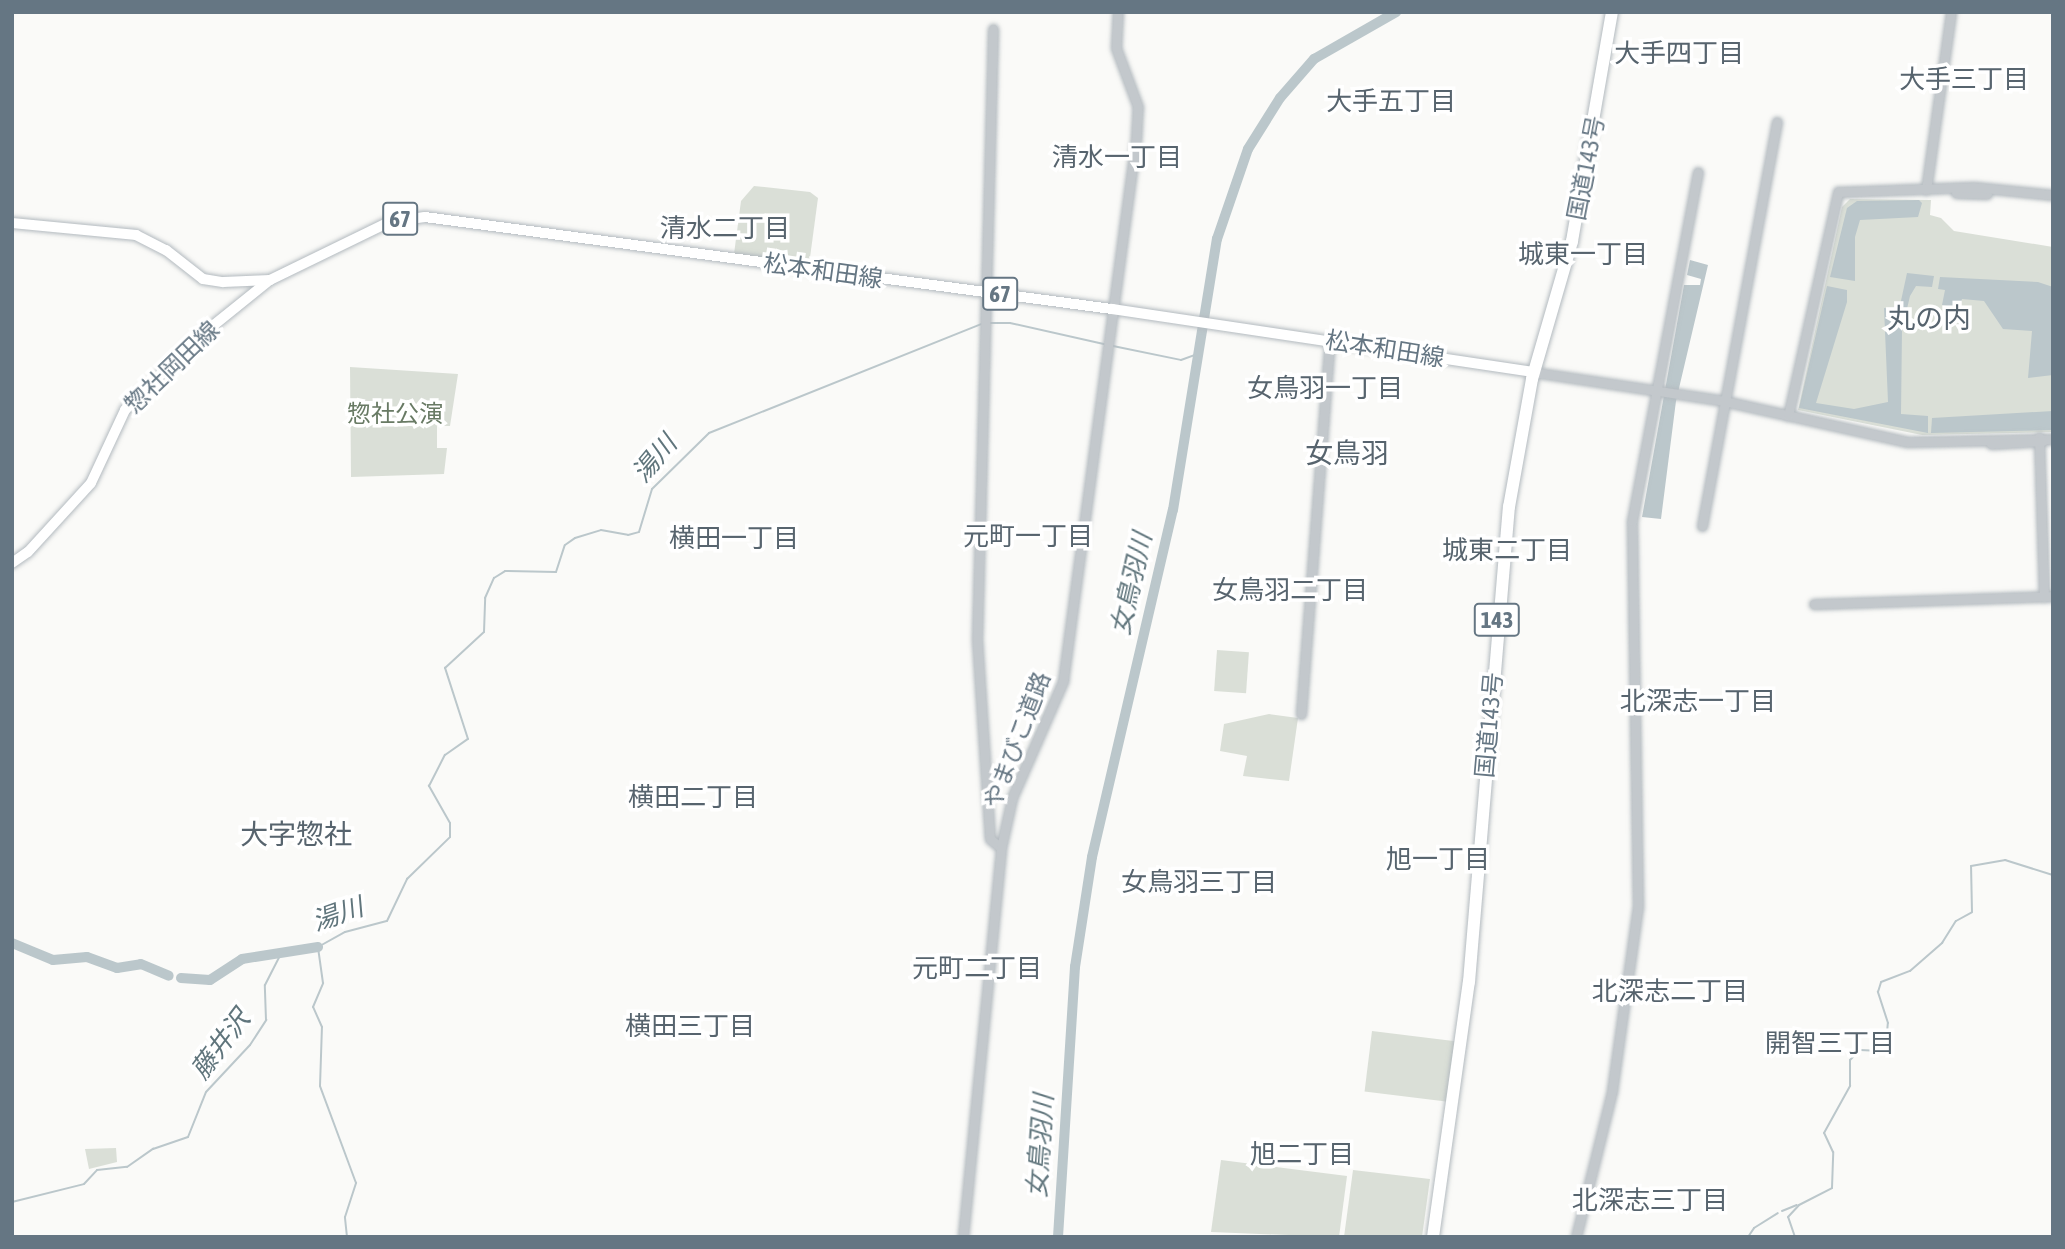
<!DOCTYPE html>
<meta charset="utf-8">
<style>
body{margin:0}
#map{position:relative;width:2065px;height:1249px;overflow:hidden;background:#fafaf8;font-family:"Asap Condensed","Noto Sans JP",sans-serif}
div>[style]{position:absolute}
.green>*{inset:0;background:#dadfd7;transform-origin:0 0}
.water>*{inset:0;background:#bbc7cb}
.stream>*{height:2px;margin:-1px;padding:0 1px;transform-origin:1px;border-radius:1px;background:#bbc7cb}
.river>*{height:10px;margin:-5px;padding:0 5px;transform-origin:5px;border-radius:5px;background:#bbc7cb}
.roads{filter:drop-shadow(0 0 2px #b3babf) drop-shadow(0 0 2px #b3babf)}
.tertiary>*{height:9px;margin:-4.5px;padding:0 4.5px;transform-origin:4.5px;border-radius:4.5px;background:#c3c8cc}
.secondary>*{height:10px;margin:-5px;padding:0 5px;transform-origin:5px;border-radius:5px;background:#fff}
.primary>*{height:10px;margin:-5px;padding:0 5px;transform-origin:5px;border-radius:5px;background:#fff}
.trunk>*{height:12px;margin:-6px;padding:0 6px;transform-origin:6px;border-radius:6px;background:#fff}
span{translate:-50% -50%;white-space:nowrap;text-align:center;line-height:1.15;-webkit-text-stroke:7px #fff;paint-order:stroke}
.shield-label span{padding:2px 5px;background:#fff;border:2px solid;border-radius:5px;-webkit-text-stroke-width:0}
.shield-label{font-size:23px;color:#657683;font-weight:700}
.street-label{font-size:24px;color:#657683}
.park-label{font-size:24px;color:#687a64}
.neighbourhood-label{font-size:26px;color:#57646e}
.water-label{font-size:26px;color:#60757c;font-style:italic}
.quarter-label{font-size:28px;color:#57646e}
.frame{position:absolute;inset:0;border:14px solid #657683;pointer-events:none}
</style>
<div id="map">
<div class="green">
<i style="clip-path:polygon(754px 186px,810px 192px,818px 198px,809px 265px,734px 254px,741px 201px)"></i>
<i style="clip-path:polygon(1850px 199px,1931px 200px,1930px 215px,1941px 218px,1954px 231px,2053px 247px,2053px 432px,1922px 435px,1798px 410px,1842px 207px)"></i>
<i style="clip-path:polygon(350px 367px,458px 374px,450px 426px,437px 426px,437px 448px,447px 448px,444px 474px,351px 477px)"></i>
<i style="left:1217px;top:650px;width:32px;height:41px;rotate:4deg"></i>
<i style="clip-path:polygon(1269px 714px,1298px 718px,1289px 781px,1243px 776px,1247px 756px,1220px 751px,1224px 724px)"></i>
<i style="left:1372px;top:1031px;width:86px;height:61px;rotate:7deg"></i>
<i style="clip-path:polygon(116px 1148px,117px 1162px,89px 1169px,85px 1149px)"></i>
<i style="clip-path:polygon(1221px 1160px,1347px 1176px,1339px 1237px,1211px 1232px)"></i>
<i style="clip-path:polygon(1353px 1170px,1430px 1179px,1422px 1237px,1344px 1237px)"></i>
</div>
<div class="water">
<i style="clip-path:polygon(1919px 200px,1922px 203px,1918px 217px,1860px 220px,1855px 237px,1855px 281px,1830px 277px,1847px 208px,1857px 201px)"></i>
<i style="clip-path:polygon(1690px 260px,1708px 265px,1676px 401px,1661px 519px,1642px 517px,1684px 285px,1700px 285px,1701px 279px,1687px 275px)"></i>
<i style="clip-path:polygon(1907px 273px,1934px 276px,1932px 287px,1916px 286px,1910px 296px,1902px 330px,1901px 414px,1928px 416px,1928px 433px,1799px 408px,1827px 286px,1847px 290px,1847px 302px,1816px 403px,1854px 409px,1888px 402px,1884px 308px,1899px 310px)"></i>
<i style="clip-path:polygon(1940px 277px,2038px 282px,2053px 287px,2053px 375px,2028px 378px,2032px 331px,2003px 329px,1984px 301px,1962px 299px,1959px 309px,1942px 305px,1945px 290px,1938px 289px)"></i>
<i style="clip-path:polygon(2053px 411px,2053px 430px,1931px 433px,1932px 418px)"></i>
</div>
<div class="stream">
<i style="left:990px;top:323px;width:20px"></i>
<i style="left:1010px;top:323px;width:96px;rotate:12.6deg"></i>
<i style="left:1113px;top:346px;width:69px;rotate:11.6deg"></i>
<i style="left:1181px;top:360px;width:20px;rotate:-20deg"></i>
<i style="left:12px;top:1202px;width:74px;rotate:-14deg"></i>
<i style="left:84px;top:1184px;width:19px;rotate:-47deg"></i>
<i style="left:97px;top:1170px;width:30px;rotate:-6deg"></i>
<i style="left:127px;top:1167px;width:32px;rotate:-35deg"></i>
<i style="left:153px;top:1149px;width:37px;rotate:-19deg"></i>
<i style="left:188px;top:1137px;width:48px;rotate:-68.2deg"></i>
<i style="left:206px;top:1092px;width:64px;rotate:-46.9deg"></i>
<i style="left:250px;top:1045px;width:30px;rotate:-57deg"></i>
<i style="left:266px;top:1020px;width:35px;rotate:-92deg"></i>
<i style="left:265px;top:985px;width:37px;rotate:-63deg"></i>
<i style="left:1782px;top:1211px;width:16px;rotate:-22deg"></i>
<i style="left:347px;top:1237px;width:20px;rotate:-96deg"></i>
<i style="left:345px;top:1217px;width:36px;rotate:-72deg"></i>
<i style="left:356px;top:1183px;width:103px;rotate:-110.4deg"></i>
<i style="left:320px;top:1086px;width:59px;rotate:-88.1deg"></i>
<i style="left:322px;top:1027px;width:22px;rotate:-114deg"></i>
<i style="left:313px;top:1007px;width:26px;rotate:-67deg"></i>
<i style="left:323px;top:983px;width:36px;rotate:-98deg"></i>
<i style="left:318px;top:947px;width:31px;rotate:-29deg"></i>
<i style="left:345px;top:932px;width:43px;rotate:-14.7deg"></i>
<i style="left:387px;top:921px;width:47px;rotate:-64.5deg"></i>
<i style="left:407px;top:879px;width:60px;rotate:-44.3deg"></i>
<i style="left:450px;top:837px;width:14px;rotate:-90deg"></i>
<i style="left:450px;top:823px;width:43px;rotate:-119.6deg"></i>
<i style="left:429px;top:786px;width:35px;rotate:-63deg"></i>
<i style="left:445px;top:755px;width:28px;rotate:-35deg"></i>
<i style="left:468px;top:739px;width:75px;rotate:-107.9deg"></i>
<i style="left:445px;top:668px;width:53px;rotate:-42.7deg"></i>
<i style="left:484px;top:632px;width:34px;rotate:-88deg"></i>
<i style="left:485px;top:598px;width:22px;rotate:-66deg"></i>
<i style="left:494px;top:578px;width:13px;rotate:-32deg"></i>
<i style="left:505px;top:571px;width:51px;rotate:1.1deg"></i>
<i style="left:556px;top:572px;width:28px;rotate:-72deg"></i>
<i style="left:565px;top:545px;width:12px;rotate:-35deg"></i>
<i style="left:575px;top:538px;width:27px;rotate:-17deg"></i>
<i style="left:601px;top:530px;width:27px;rotate:10deg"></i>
<i style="left:628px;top:535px;width:11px;rotate:-15deg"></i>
<i style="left:639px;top:532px;width:45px;rotate:-73.2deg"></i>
<i style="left:652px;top:489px;width:80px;rotate:-44.5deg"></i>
<i style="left:709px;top:433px;width:293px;rotate:-21.8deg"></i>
<i style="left:1748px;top:1237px;width:11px;rotate:-56deg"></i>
<i style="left:1754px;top:1228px;width:28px;rotate:-32deg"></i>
<i style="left:1795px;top:1237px;width:21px;rotate:-109deg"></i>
<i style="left:1788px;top:1217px;width:16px;rotate:-47deg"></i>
<i style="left:1799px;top:1205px;width:37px;rotate:-27deg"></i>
<i style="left:1832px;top:1188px;width:36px;rotate:-88deg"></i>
<i style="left:1833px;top:1152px;width:21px;rotate:-115deg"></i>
<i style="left:1824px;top:1133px;width:54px;rotate:-61deg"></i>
<i style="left:1850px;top:1086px;width:26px;rotate:-90deg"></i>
<i style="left:1850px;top:1060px;width:14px;rotate:-45deg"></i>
<i style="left:1860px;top:1050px;width:21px;rotate:3deg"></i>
<i style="left:1881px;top:1051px;width:9px;rotate:-54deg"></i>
<i style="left:1886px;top:1044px;width:21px;rotate:-85deg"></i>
<i style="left:1888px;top:1023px;width:33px;rotate:-108deg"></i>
<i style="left:1878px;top:992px;width:10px;rotate:-73deg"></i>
<i style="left:1881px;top:982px;width:31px;rotate:-21deg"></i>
<i style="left:1910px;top:971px;width:43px;rotate:-41.2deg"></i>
<i style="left:1942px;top:943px;width:26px;rotate:-58deg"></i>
<i style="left:1956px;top:921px;width:18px;rotate:-29deg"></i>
<i style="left:1972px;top:912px;width:46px;rotate:-91.2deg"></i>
<i style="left:1971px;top:866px;width:35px;rotate:-10deg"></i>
<i style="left:2005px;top:860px;width:50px;rotate:17.4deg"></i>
</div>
<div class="river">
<i style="left:12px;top:943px;width:44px;rotate:22.5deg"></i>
<i style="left:53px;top:960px;width:34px;rotate:-5deg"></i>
<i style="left:87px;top:957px;width:32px;rotate:20deg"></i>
<i style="left:117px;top:968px;width:24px;rotate:-9deg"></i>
<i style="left:141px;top:964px;width:30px;rotate:23deg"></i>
<i style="left:181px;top:978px;width:29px;rotate:4deg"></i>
<i style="left:210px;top:980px;width:38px;rotate:-33deg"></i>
<i style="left:242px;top:959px;width:77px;rotate:-9deg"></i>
<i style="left:1058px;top:1237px;width:271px;rotate:-86.4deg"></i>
<i style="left:1075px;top:967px;width:111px;rotate:-81.2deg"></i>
<i style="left:1092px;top:857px;width:356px;rotate:-76.9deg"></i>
<i style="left:1173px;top:510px;width:275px;rotate:-80.8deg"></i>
<i style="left:1217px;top:239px;width:95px;rotate:-71deg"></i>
<i style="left:1248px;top:149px;width:60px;rotate:-57.9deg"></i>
<i style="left:1280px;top:98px;width:52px;rotate:-48.9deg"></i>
<i style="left:1314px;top:59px;width:95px;rotate:-29.8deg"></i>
</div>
<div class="roads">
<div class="tertiary">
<i style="left:993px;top:29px;width:610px;rotate:91.5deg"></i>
<i style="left:977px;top:639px;width:200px;rotate:86.3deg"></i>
<i style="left:990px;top:839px;width:14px;rotate:39deg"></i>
<i style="left:1926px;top:190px;width:180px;rotate:-82deg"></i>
<i style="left:1956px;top:193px;width:31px;rotate:2deg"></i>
<i style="left:1533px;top:372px;width:193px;rotate:8.6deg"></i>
<i style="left:1724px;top:401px;width:188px;rotate:12.6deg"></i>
<i style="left:1907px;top:442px;width:146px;rotate:-1.2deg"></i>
<i style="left:1788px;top:416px;width:230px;rotate:-77.4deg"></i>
<i style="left:1838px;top:192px;width:136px;rotate:-2.1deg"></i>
<i style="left:1974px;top:187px;width:79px;rotate:5.8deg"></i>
<i style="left:2039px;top:437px;width:160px;rotate:88.2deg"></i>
<i style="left:1991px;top:444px;width:52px;rotate:-3.3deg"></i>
<i style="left:1702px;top:526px;width:411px;rotate:-79.5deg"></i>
<i style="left:1814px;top:604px;width:239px;rotate:-1.9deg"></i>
<i style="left:1301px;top:714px;width:374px;rotate:-85.6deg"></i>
<i style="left:963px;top:1237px;width:391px;rotate:-84.4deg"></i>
<i style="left:1001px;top:848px;width:51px;rotate:-77.6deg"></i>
<i style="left:1012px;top:798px;width:128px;rotate:-66.4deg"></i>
<i style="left:1063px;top:681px;width:546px;rotate:-82.32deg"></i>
<i style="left:1136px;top:140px;width:33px;rotate:-87deg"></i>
<i style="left:1138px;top:107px;width:63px;rotate:-110.4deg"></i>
<i style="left:1116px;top:48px;width:36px;rotate:-87deg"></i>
<i style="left:1576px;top:1237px;width:150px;rotate:-76.1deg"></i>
<i style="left:1612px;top:1091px;width:186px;rotate:-82deg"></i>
<i style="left:1638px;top:907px;width:386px;rotate:-90.9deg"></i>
<i style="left:1632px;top:521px;width:355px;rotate:-79.3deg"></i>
</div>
<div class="secondary">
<i style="left:12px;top:563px;width:19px;rotate:-35deg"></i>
<i style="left:28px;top:552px;width:93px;rotate:-47.6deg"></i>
<i style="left:91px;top:483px;width:81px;rotate:-65deg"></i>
<i style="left:125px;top:410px;width:98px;rotate:-45deg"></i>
<i style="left:194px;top:341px;width:97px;rotate:-38.8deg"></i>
</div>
<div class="primary">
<i style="left:12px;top:223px;width:125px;rotate:5.5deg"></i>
<i style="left:136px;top:235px;width:34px;rotate:27deg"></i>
<i style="left:166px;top:250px;width:47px;rotate:38.1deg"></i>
<i style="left:203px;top:279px;width:20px;rotate:9deg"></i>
<i style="left:223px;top:282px;width:47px;rotate:-2.4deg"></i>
<i style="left:270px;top:280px;width:132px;rotate:-26deg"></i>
<i style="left:389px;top:222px;width:36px;rotate:-8deg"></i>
<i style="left:425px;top:217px;width:693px;rotate:7.63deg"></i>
<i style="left:1112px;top:309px;width:426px;rotate:8.5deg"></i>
</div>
<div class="trunk">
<i style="left:1433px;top:1237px;width:258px;rotate:-82deg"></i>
<i style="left:1469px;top:982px;width:477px;rotate:-85.2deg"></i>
<i style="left:1509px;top:507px;width:130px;rotate:-79.8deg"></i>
<i style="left:1532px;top:379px;width:144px;rotate:-73.8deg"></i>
<i style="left:1572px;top:241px;width:232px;rotate:-80.1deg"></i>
</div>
</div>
<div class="shield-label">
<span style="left:400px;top:219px">67</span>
<span style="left:1000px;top:294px">67</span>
<span style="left:1497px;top:620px">143</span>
</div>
<div class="street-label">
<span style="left:1586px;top:168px;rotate:-79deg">国道143号</span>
<span style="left:823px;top:271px;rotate:8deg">松本和田線</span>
<span style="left:1385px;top:349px;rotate:9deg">松本和田線</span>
<span style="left:172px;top:367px;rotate:-44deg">惣社岡田線</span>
<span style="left:1489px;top:725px;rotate:-85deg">国道143号</span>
<span style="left:1017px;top:740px;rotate:-69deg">やまびこ道路</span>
</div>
<div class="park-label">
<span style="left:395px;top:414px">惣社公演</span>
</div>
<div class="neighbourhood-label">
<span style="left:1679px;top:54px">大手四丁目</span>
<span style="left:1964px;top:80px">大手三丁目</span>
<span style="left:1391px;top:102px">大手五丁目</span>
<span style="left:1117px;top:158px">清水一丁目</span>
<span style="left:725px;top:229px">清水二丁目</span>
<span style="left:1583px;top:255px">城東一丁目</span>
<span style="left:1325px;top:389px">女鳥羽一丁目</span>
<span style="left:1028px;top:537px">元町一丁目</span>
<span style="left:734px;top:539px">横田一丁目</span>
<span style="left:1507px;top:551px">城東二丁目</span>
<span style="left:1290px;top:591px">女鳥羽二丁目</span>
<span style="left:1698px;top:702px">北深志一丁目</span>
<span style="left:693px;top:798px">横田二丁目</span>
<span style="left:1438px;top:860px">旭一丁目</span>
<span style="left:1199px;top:883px">女鳥羽三丁目</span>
<span style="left:977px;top:969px">元町二丁目</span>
<span style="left:1670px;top:992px">北深志二丁目</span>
<span style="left:690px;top:1027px">横田三丁目</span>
<span style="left:1830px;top:1044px">開智三丁目</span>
<span style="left:1302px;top:1155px">旭二丁目</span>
<span style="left:1650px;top:1201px">北深志三丁目</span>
</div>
<div class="water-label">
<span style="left:655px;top:459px;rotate:-50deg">湯川</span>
<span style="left:1132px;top:584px;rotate:-77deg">女鳥羽川</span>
<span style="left:338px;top:915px;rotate:-19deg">湯川</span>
<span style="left:221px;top:1045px;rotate:-53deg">藤井沢</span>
<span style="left:1041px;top:1146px;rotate:-86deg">女鳥羽川</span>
</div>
<div class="quarter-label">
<span style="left:1929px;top:318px">丸の内</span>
<span style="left:1347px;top:453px">女鳥羽</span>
<span style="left:296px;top:834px">大字惣社</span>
</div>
<div class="frame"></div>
</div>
